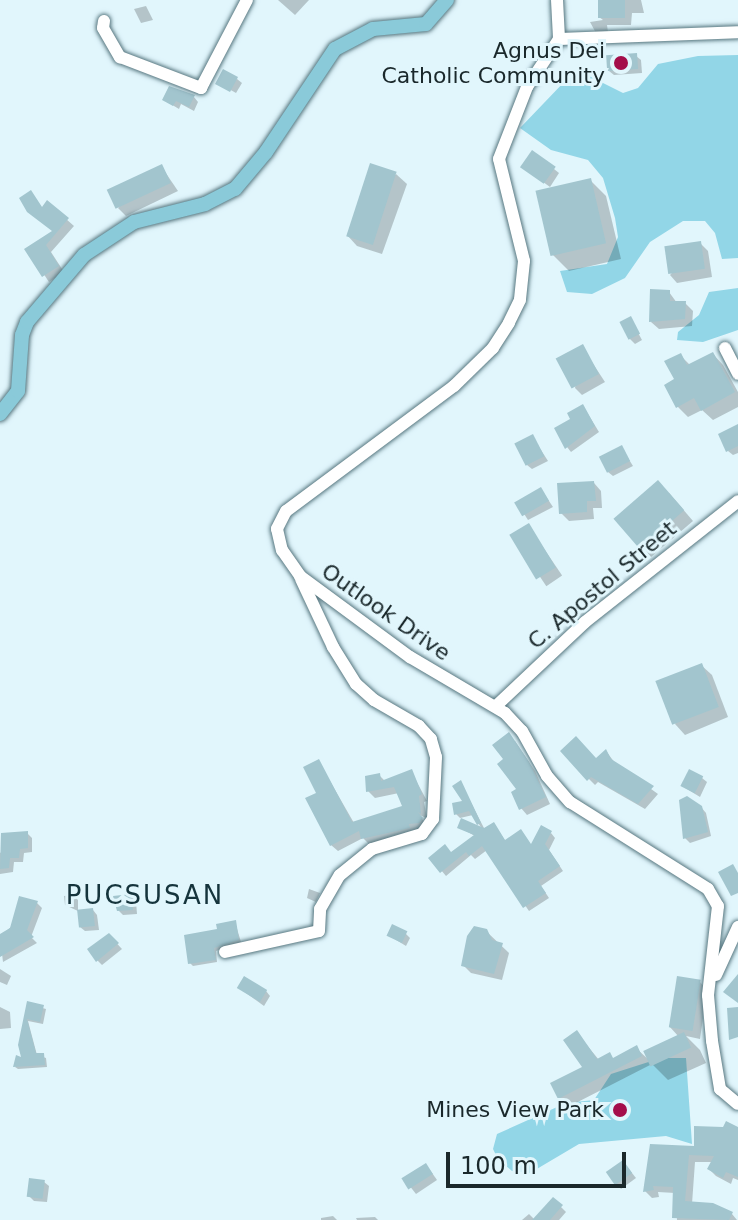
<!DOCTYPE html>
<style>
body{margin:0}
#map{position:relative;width:738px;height:1220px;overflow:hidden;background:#e1f6fc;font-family:"DejaVu Sans",sans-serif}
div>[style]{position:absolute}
.green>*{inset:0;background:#92d6e7}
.shadow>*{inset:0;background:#0003;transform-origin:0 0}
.building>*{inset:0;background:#a2c5ce;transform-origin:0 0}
.roads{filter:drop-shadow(0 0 2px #577780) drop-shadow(0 0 2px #577780)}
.minor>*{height:12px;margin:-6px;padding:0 6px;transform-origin:6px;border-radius:6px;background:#fff}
.major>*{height:14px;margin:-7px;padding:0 7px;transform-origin:7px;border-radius:7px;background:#8acad9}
.dots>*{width:22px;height:22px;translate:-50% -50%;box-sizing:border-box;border:4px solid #e1f6fc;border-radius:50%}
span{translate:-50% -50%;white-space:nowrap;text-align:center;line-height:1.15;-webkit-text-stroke:6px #e1f6fc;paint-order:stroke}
.poi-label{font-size:22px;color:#1a282b}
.right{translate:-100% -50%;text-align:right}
.street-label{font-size:22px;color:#1a282b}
.quarter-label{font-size:26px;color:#15343c;letter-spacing:2px}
.scale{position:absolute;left:446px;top:1152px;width:180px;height:36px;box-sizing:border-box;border:4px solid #1a282b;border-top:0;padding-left:10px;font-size:24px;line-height:28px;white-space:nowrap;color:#1a282b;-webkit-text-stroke:6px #e1f6fc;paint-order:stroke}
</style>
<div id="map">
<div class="green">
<i style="clip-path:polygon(738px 55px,738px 258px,722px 259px,715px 233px,705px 221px,683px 221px,650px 242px,625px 278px,592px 294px,567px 292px,560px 271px,607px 264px,618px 237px,615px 218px,603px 178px,588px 160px,551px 150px,520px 128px,566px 80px,583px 73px,623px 93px,638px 88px,658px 64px,698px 56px)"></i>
<i style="clip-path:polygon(738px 288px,738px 330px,703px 342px,677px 340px,678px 332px,699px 315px,709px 292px)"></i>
<i style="clip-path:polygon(661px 1058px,686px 1058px,692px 1144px,666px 1136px,579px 1144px,530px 1173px,512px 1171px,498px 1159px,493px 1149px,497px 1134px,566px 1103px,594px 1100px,611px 1074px)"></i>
</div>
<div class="shadow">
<i style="clip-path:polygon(278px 0,309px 0,295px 15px)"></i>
<i style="clip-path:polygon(600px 0,641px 0,644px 13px,632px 13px,631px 25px,607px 25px,608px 32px,596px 33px,590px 22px,603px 20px,599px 17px)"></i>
<i style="clip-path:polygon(146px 6px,153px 20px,141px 23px,134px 9px)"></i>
<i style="clip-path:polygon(636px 56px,641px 60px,642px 73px,614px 75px,609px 71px)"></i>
<i style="clip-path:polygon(237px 79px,242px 83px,236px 93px,220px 84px)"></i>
<i style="clip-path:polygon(194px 97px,198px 102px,194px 111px,181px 104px,179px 109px,164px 100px)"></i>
<i style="clip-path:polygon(161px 166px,178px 191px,126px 216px,118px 208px)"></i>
<i style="clip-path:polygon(554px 169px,559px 173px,550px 187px,528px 171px)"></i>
<i style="clip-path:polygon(396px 174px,407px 184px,382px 254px,357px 246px,347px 235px)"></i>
<i style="clip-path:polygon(590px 180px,606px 196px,621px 259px,569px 271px,553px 255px)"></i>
<i style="clip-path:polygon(31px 193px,43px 209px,48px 203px,74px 226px,51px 252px,64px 272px,49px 282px,27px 249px,54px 232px)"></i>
<i style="clip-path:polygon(700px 243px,708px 251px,712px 277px,677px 283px,670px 275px)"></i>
<i style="clip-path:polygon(669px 292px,677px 303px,685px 303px,693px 311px,692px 326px,659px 329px,651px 322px)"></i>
<i style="clip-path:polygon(631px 320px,642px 340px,635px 344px,630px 339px)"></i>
<i style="clip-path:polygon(582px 347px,605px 382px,582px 395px,575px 388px)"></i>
<i style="clip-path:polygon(713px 354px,723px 365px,738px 392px,738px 407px,713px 420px,702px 410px,688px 417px,678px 407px,680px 355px,691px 366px)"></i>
<i style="clip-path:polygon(583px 406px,599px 432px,571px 452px,567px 447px,573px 420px)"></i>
<i style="clip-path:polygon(738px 427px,738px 453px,733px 455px,728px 451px)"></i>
<i style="clip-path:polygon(532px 436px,548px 461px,532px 469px,527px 465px)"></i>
<i style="clip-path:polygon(621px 447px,633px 466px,613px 476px,608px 472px)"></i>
<i style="clip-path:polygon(594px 483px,601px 491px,602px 508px,593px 508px,594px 519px,569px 521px,561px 513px)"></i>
<i style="clip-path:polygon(541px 489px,553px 507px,528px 520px,517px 503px)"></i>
<i style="clip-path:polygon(669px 493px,693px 521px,651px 557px,616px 518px)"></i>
<i style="left:528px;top:525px;width:61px;height:19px;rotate:56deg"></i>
<i style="clip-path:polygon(701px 665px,712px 675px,728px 717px,685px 735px,675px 724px)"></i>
<i style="clip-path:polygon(515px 741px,535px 771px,550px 804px,527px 815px,521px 808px)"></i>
<i style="clip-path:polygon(606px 751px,615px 763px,658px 794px,645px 809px,598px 782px,595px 785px,562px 752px,596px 760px)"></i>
<i style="clip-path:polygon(319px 762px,354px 823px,404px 807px,399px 793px,375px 798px,368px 791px,379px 775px,386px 782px,411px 771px,427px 801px,424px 802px,427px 818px,419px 815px,427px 825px,405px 837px,369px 844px,363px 838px,338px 851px,331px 845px,319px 793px)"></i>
<i style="clip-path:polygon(702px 778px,707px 782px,700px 797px,682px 786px)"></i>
<i style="clip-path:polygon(461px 783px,485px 830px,494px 824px,506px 842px,532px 846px,551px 833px,555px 838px,549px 850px,563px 871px,541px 886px,549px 898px,529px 911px,487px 850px,475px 859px,471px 855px,446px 876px,431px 858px,452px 854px,475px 836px,459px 827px,482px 829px,473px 815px,460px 818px,456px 814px,466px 803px)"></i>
<i style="clip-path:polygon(701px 807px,706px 813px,711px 836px,690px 843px,685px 838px)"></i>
<i style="clip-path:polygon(27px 833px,32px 838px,32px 852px,24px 853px,23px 862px,14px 862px,13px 872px,0 874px,0 853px)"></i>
<i style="clip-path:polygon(309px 889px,320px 893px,316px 902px,307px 898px)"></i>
<i style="clip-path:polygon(73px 895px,78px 900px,78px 911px,65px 905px,64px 896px)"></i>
<i style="clip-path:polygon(131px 896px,136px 901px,137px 914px,123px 915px,118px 910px)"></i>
<i style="clip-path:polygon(37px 903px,42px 908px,31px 937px,37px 943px,3px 962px,0 937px)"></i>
<i style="clip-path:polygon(93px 910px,97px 915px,99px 930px,85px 931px,80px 927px)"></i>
<i style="clip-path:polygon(235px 922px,241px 942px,216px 951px,217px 962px,193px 966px,190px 963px,219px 931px)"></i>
<i style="clip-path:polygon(486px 931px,509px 953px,502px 980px,471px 973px,463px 965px)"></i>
<i style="clip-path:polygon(405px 933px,410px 938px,406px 946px,388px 935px)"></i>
<i style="clip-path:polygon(109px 935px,122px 949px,102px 965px,97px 960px)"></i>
<i style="clip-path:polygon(0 969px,11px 976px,7px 985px,0 982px)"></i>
<i style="clip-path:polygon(700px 982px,707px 990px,700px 1039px,686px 1036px,700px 1050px,706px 1063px,668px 1080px,652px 1064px,568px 1107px,559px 1098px,585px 1067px,577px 1033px,599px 1060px,614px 1059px,636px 1048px,651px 1062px,679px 1037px,669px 1026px)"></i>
<i style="clip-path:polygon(239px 988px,266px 991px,270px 996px,264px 1006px)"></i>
<i style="clip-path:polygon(28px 1004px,46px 1009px,43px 1024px,28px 1021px,37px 1055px,46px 1058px,47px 1067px,18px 1069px,15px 1067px,23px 1060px)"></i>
<i style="clip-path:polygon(0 1007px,10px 1012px,11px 1028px,0 1029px)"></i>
<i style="clip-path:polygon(738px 1128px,738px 1180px,733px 1178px,731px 1184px,716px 1176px,709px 1169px,713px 1162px,695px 1162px,692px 1204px,732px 1214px,737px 1220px,677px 1220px,675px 1193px,658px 1192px,659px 1197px,652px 1198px,645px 1191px,696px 1148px)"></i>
<i style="clip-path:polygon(628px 1168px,636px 1178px,621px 1189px,609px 1174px)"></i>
<i style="clip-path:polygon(430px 1170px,437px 1180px,416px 1194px,405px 1180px)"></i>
<i style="clip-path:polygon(44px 1182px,49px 1186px,47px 1202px,34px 1201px,29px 1196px)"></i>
<i style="clip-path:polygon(553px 1199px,566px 1212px,559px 1220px,535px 1220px)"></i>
<i style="clip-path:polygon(529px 1214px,535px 1220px,522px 1220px)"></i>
<i style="clip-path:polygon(333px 1216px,337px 1220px,321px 1220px,321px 1218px)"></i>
<i style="clip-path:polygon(375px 1217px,378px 1220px,357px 1220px,356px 1218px)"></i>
</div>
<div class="building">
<i style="left:598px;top:0;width:27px;height:18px"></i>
<i style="left:637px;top:53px;width:16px;height:31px;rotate:86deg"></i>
<i style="left:223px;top:69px;width:17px;height:17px;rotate:28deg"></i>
<i style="clip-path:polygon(169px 86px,195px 95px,189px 107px,176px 101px,173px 106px,162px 100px)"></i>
<i style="left:532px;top:150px;width:29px;height:21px;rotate:35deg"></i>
<i style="left:370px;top:163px;width:28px;height:77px;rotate:18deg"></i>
<i style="left:162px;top:164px;width:21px;height:61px;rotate:65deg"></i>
<i style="left:591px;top:178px;width:67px;height:57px;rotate:77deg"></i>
<i style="clip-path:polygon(31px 190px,42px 207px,47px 200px,69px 218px,46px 245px,59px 266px,42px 277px,24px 249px,52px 231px,27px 212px,19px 198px)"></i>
<i style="left:701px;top:241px;width:28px;height:37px;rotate:82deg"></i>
<i style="clip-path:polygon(650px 289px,670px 290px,670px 301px,686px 301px,685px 319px,649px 322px)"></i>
<i style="left:631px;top:316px;width:20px;height:13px;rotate:63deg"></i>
<i style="left:583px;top:344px;width:34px;height:31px;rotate:62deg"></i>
<i style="clip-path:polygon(713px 352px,735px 392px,701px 411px,694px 398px,676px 408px,664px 385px,674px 379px,664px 361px,681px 353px,687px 365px)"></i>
<i style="clip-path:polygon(583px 404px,595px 426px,565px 449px,554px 428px,570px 419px,567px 413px)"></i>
<i style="clip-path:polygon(738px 424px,738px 446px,726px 452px,718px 434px)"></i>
<i style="left:533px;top:434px;width:25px;height:21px;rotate:63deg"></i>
<i style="left:622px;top:445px;width:18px;height:26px;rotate:63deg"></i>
<i style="left:658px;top:480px;width:40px;height:59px;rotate:49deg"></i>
<i style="clip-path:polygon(594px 481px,596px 501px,587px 501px,587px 512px,559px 514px,557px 483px)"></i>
<i style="left:541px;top:487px;width:16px;height:31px;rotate:60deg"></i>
<i style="left:529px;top:523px;width:52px;height:23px;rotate:59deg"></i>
<i style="left:702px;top:663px;width:47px;height:50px;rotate:69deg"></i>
<i style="clip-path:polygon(509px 732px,529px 762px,546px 797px,519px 810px,511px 792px,516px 789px,497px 764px,503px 759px,492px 745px)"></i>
<i style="clip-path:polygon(576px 736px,596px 758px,606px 749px,611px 759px,654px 786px,638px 804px,591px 777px,587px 781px,560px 751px)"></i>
<i style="clip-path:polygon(319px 759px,352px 822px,402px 806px,394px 787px,366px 792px,365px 776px,380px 773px,381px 781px,412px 769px,422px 794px,419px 796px,421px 814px,418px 812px,423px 818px,419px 823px,409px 824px,410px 828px,361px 839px,359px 831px,330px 846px,305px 798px,316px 793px,303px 767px)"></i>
<i style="left:689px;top:769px;width:16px;height:19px;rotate:27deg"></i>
<i style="clip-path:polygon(461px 780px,481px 823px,477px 825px,484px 828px,494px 822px,505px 840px,521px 829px,531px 844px,541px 825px,552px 831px,545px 844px,560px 866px,538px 881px,546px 893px,523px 908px,482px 846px,469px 856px,466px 852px,440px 873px,428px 858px,445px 844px,451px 852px,474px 835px,457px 828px,461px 818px,477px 825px,469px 811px,454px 815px,452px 803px,462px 801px,452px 786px)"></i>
<i style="clip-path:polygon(687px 796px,702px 806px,708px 832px,683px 839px,679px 800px)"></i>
<i style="clip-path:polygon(28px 831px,28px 848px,20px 849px,19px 858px,10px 858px,9px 868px,0 869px,1px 833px)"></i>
<i style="clip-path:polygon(733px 864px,738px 873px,738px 893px,731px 896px,718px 872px)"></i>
<i style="clip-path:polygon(131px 894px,133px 910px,117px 911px,113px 896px)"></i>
<i style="clip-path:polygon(19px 896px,38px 901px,27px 930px,34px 937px,0 957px,0 934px,10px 928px)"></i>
<i style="left:93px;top:908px;width:18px;height:16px;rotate:84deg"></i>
<i style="clip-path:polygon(236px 920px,239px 940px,214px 948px,216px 960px,188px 964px,184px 935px,217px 929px,216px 924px)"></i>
<i style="left:392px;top:924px;width:17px;height:13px;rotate:25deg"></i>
<i style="clip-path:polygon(474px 926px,487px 929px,492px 940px,503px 943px,494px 974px,461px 966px,467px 936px)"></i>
<i style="clip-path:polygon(109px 933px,119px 943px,96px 962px,87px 949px)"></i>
<i style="clip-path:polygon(738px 974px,738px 1003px,723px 992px)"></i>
<i style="left:244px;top:976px;width:27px;height:14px;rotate:31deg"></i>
<i style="left:677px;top:976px;width:24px;height:52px;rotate:9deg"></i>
<i style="clip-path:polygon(27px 1001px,44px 1005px,40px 1022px,27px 1019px,36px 1053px,44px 1053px,45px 1065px,13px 1067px,16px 1055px,21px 1057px,18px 1045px)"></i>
<i style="clip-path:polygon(738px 1007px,738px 1037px,729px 1040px,727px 1008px)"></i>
<i style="clip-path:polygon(577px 1030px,597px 1059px,610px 1052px,613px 1058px,637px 1045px,642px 1056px,558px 1099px,550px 1083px,582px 1067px,563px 1040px)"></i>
<i style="left:684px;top:1032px;width:17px;height:45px;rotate:65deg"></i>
<i style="clip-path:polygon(726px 1121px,738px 1127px,738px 1177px,726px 1172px,723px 1178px,707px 1169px,714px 1156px,689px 1155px,685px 1201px,713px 1203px,733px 1212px,729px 1220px,672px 1218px,673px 1187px,653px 1186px,654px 1190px,643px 1192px,650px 1144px,694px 1146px,694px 1126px,723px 1127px)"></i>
<i style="left:623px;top:1160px;width:16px;height:21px;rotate:55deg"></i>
<i style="left:426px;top:1163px;width:13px;height:29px;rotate:58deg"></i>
<i style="left:29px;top:1178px;width:16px;height:19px;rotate:7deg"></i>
<i style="clip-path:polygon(553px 1197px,563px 1205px,550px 1220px,532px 1220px)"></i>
</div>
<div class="roads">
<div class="minor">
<i style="left:557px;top:0;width:39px;rotate:87deg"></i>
<i style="left:559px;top:39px;width:58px;rotate:123.7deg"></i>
<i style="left:527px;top:87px;width:77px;rotate:111.3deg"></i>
<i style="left:499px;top:159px;width:105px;rotate:76.2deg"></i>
<i style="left:524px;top:261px;width:39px;rotate:96deg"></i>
<i style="left:520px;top:300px;width:25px;rotate:116deg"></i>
<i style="left:509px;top:323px;width:30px;rotate:123deg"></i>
<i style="left:493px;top:348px;width:54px;rotate:135.7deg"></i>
<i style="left:454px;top:386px;width:209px;rotate:143.3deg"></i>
<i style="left:286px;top:511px;width:20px;rotate:117deg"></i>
<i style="left:277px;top:529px;width:22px;rotate:77deg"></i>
<i style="left:282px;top:550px;width:32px;rotate:55deg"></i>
<i style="left:300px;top:576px;width:137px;rotate:36.4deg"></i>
<i style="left:410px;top:657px;width:110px;rotate:30.5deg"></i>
<i style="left:505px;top:713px;width:25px;rotate:47deg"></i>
<i style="left:522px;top:731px;width:51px;rotate:60.9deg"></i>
<i style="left:547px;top:776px;width:35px;rotate:49deg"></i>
<i style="left:570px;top:802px;width:163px;rotate:32.2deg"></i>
<i style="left:708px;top:889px;width:20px;rotate:60deg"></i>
<i style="left:718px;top:906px;width:90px;rotate:96.4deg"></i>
<i style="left:708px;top:995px;width:46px;rotate:85deg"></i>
<i style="left:712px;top:1041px;width:49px;rotate:80.5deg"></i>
<i style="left:720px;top:1089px;width:23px;rotate:40deg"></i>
<i style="left:104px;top:21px;width:7px;rotate:98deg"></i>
<i style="left:103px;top:28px;width:34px;rotate:60deg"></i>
<i style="left:120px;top:57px;width:87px;rotate:20.9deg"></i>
<i style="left:201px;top:88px;width:99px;rotate:-62.4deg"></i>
<i style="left:559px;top:39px;width:179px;rotate:-2.2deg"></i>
<i style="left:725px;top:348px;width:29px;rotate:63deg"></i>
<i style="left:496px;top:706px;width:122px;rotate:-43.3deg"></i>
<i style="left:585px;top:622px;width:195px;rotate:-38.3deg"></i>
<i style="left:225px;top:952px;width:96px;rotate:-12.6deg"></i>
<i style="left:319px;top:931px;width:22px;rotate:-87deg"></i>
<i style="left:320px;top:909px;width:39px;rotate:-60deg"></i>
<i style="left:340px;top:875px;width:41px;rotate:-39.1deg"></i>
<i style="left:372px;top:849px;width:52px;rotate:-16.7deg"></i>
<i style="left:422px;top:834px;width:19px;rotate:-54deg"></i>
<i style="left:433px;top:819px;width:62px;rotate:-87.2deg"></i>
<i style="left:436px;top:757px;width:19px;rotate:-106deg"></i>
<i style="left:431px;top:739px;width:18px;rotate:-133deg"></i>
<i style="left:419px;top:726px;width:52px;rotate:-150deg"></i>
<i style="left:374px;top:700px;width:24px;rotate:-138deg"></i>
<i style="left:356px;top:684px;width:44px;rotate:-121.9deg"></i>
<i style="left:333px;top:647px;width:75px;rotate:-115.2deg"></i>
<i style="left:716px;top:975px;width:53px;rotate:-65.4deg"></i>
</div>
<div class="major">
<i style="left:0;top:414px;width:29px;rotate:-52deg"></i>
<i style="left:18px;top:391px;width:56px;rotate:-85.9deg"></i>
<i style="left:22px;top:335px;width:14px;rotate:-69deg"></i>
<i style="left:27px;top:322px;width:88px;rotate:-49.6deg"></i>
<i style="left:84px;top:255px;width:60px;rotate:-33.4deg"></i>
<i style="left:134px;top:222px;width:73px;rotate:-14.2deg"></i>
<i style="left:205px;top:204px;width:34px;rotate:-27deg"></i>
<i style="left:235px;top:189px;width:48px;rotate:-50deg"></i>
<i style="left:266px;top:152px;width:124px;rotate:-56.2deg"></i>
<i style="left:335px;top:49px;width:43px;rotate:-27.8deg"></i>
<i style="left:373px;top:29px;width:53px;rotate:-5.4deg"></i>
<i style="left:426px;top:24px;width:32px;rotate:-49deg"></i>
</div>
</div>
<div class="dots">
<i style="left:621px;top:63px;background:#a40e4a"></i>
<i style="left:620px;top:1110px;background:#a40e4a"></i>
</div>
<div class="poi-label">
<span class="right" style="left:605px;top:63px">Agnus Dei<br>Catholic Community</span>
<span class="right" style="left:604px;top:1110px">Mines View Park</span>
</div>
<div class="street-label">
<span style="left:602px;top:585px;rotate:-40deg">C. Apostol Street</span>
<span style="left:386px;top:612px;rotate:35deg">Outlook Drive</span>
</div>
<div class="quarter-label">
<span style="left:145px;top:896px">PUCSUSAN</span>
</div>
<div class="scale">100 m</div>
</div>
